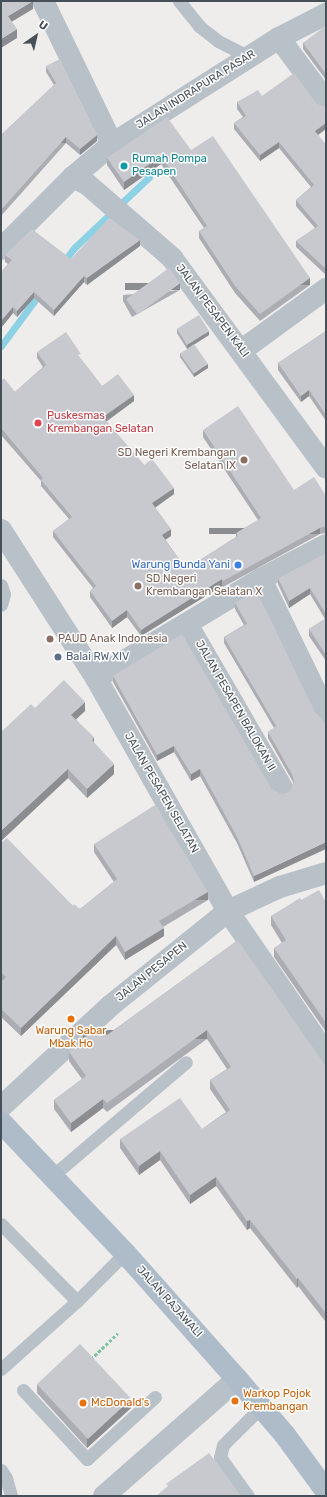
<!DOCTYPE html>
<style>
body{margin:0}
#map{position:relative;width:327px;height:1497px;overflow:hidden;background:#efecec;font-family:Rubik,sans-serif}
div>[style]{position:absolute}
.stream>*{height:7px;margin:-3.5px;padding:0 3.5px;transform-origin:3.5px;border-radius:3.5px;background:#8dd2e4}
.path>*{height:2.5px;margin-top:-1.25px;transform-origin:0;background:repeating-linear-gradient(90deg,#78c59f 0 3px,transparent 0 5px)}
.service>*{height:13px;margin:-6.5px;padding:0 6.5px;transform-origin:6.5px;border-radius:6.5px;background:#b9c1c8}
.minor>*{height:22px;margin:-11px;padding:0 11px;transform-origin:11px;border-radius:11px;background:#b9c1c8}
.primary>*{height:22px;margin:-11px;padding:0 11px;transform-origin:11px;border-radius:11px;background:#aebcca}
.wall>*{inset:0;background:#abadb2}
.shaded-wall>*{inset:0;background:#8b8d91;transform-origin:0 0}
.building>*{inset:0;background:#c7c9cf;transform-origin:0 0}
.dots>*{width:11px;height:11px;translate:-50% -50%;box-sizing:border-box;border:2px solid #fff;border-radius:50%}
span{translate:-50% -50%;white-space:nowrap;text-align:center;line-height:1.15;-webkit-text-stroke:3px #fff;paint-order:stroke}
.street-label{font-size:11px;color:#465058}
.culture-label{font-size:11px;color:#0d838f}
.left{translate:0 -50%;text-align:left}
.health-label{font-size:11px;color:#be3a42}
.education-label{font-size:11px;color:#785e54}
.right{translate:-100% -50%;text-align:right}
.shop-label{font-size:11px;color:#366cbe}
.service-label{font-size:11px;color:#4e5e75}
.food-label{font-size:11px;color:#c56008}
.frame{position:absolute;inset:0;border:2px solid #465058;pointer-events:none}
.north{position:absolute;left:16px;top:16px;width:40px;height:40px;-webkit-text-stroke:3px #fff;paint-order:stroke;rotate:34deg;font-size:11px;font-weight:700;line-height:16px;text-align:center;color:#465058}
.north::after{content:'';display:block;margin:auto;width:14px;height:18px;background:#465058;clip-path:polygon(50% 0,100% 100%,50% 72%,0 100%)}
</style>
<div id="map">
<div class="stream">
<i style="left:62px;top:264px;width:20px;rotate:-53deg"></i>
<i style="left:74px;top:248px;width:103px;rotate:-43.4deg"></i>
<i style="left:149px;top:177px;width:12px;rotate:-125deg"></i>
<i style="left:1px;top:346px;width:66px;rotate:-53.7deg"></i>
</div>
<div class="path">
<i style="left:91px;top:1359px;width:37px;rotate:-44deg"></i>
</div>
<div class="service">
<i style="left:179px;top:1px;width:32px;rotate:51deg"></i>
<i style="left:199px;top:26px;width:24px;rotate:38deg"></i>
<i style="left:218px;top:41px;width:35px;rotate:27deg"></i>
<i style="left:1px;top:585px;width:9px;rotate:72deg"></i>
<i style="left:4px;top:594px;width:11px;rotate:105deg"></i>
<i style="left:51px;top:1177px;width:177px;rotate:-40.4deg"></i>
<i style="left:1px;top:1224px;width:108px;rotate:45.4deg"></i>
<i style="left:77px;top:1301px;width:102px;rotate:138.2deg"></i>
<i style="left:77px;top:1301px;width:68px;rotate:-45deg"></i>
<i style="left:23px;top:1390px;width:94px;rotate:47.2deg"></i>
<i style="left:87px;top:1459px;width:92px;rotate:-42.4deg"></i>
<i style="left:1px;top:1470px;width:9px;rotate:58deg"></i>
<i style="left:6px;top:1478px;width:19px;rotate:74deg"></i>
<i style="left:248px;top:1496px;width:48px;rotate:-125.7deg"></i>
<i style="left:220px;top:1457px;width:12px;rotate:-76deg"></i>
<i style="left:223px;top:1445px;width:54px;rotate:-45deg"></i>
</div>
<div class="minor">
<i style="left:43px;top:1px;width:159px;rotate:64.2deg"></i>
<i style="left:279px;top:38px;width:79px;rotate:53.3deg"></i>
<i style="left:73px;top:177px;width:16px;rotate:27deg"></i>
<i style="left:87px;top:184px;width:113px;rotate:41deg"></i>
<i style="left:172px;top:258px;width:260px;rotate:53.7deg"></i>
<i style="left:1px;top:249px;width:102px;rotate:-45deg"></i>
<i style="left:73px;top:177px;width:51px;rotate:-40.2deg"></i>
<i style="left:112px;top:144px;width:198px;rotate:-32.4deg"></i>
<i style="left:279px;top:38px;width:53px;rotate:-27.1deg"></i>
<i style="left:242px;top:350px;width:104px;rotate:-36deg"></i>
<i style="left:1px;top:530px;width:176px;rotate:57.3deg"></i>
<i style="left:96px;top:678px;width:268px;rotate:60.5deg"></i>
<i style="left:228px;top:911px;width:173px;rotate:55.6deg"></i>
<i style="left:261px;top:579px;width:149px;rotate:64.1deg"></i>
<i style="left:187px;top:624px;width:190px;rotate:59.9deg"></i>
<i style="left:96px;top:678px;width:192px;rotate:-31deg"></i>
<i style="left:261px;top:579px;width:73px;rotate:-27.6deg"></i>
<i style="left:1px;top:1107px;width:149px;rotate:-42.8deg"></i>
<i style="left:110px;top:1006px;width:151px;rotate:-38.8deg"></i>
<i style="left:228px;top:911px;width:57px;rotate:-24.8deg"></i>
<i style="left:280px;top:887px;width:48px;rotate:-16.9deg"></i>
<i style="left:104px;top:1496px;width:177px;rotate:-41.3deg"></i>
</div>
<div class="primary">
<i style="left:1px;top:1122px;width:180px;rotate:46.6deg"></i>
<i style="left:125px;top:1253px;width:169px;rotate:48.4deg"></i>
<i style="left:237px;top:1379px;width:74px;rotate:49.4deg"></i>
<i style="left:285px;top:1435px;width:69px;rotate:53.8deg"></i>
</div>
<div class="wall">
<i style="clip-path:polygon(326px 29px,326px 80px,303px 49px,303px 43px)"></i>
<i style="clip-path:polygon(46px 66px,97px 141px,80px 155px,66px 143px,1px 216px,1px 135px,54px 85px,46px 72px)"></i>
<i style="clip-path:polygon(262px 96px,316px 103px,326px 107px,326px 129px,318px 135px,326px 145px,326px 275px,296px 247px,296px 241px,315px 228px,296px 206px,296px 200px,311px 187px,279px 148px,260px 161px,234px 129px,234px 123px,243px 117px,237px 109px,237px 102px)"></i>
<i style="clip-path:polygon(191px 150px,310px 285px,260px 321px,235px 293px,199px 238px,199px 231px,204px 228px,161px 164px,124px 190px,107px 165px,107px 158px)"></i>
<i style="clip-path:polygon(140px 246px,87px 285px,84px 282px,54px 316px,34px 298px,17px 317px,13px 313px,1px 328px,1px 272px,8px 264px,5px 262px,5px 255px,71px 259px)"></i>
<i style="clip-path:polygon(180px 290px,132px 317px,123px 301px,123px 295px)"></i>
<i style="clip-path:polygon(177px 329px,209px 335px,187px 349px,177px 333px)"></i>
<i style="clip-path:polygon(326px 331px,326px 421px,309px 396px,301px 402px,278px 370px,278px 363px)"></i>
<i style="clip-path:polygon(37px 352px,81px 359px,102px 386px,134px 401px,106px 421px,144px 465px,174px 494px,155px 507px,171px 536px,165px 539px,186px 569px,236px 537px,236px 533px,258px 520px,203px 437px,203px 430px,294px 490px,326px 496px,326px 533px,320px 534px,223px 587px,222px 586px,141px 636px,127px 617px,112px 628px,90px 597px,90px 591px,93px 588px,53px 537px,53px 531px,69px 519px,41px 486px,41px 481px,1px 435px,1px 381px,15px 392px,43px 367px,37px 358px)"></i>
<i style="clip-path:polygon(180px 353px,208px 368px,194px 377px,180px 357px)"></i>
<i style="clip-path:polygon(326px 553px,326px 661px,309px 636px,309px 629px,325px 619px,310px 594px,289px 608px,278px 584px,278px 578px)"></i>
<i style="clip-path:polygon(235px 603px,326px 727px,254px 882px,237px 843px,200px 776px,191px 781px,174px 752px,157px 761px,113px 682px,113px 676px,271px 788px,282px 794px,289px 792px,293px 784px,293px 782px,268px 738px,268px 732px,274px 728px,224px 643px,224px 637px,244px 625px,235px 609px)"></i>
<i style="clip-path:polygon(35px 708px,85px 711px,76px 719px,94px 743px,114px 774px,87px 798px,68px 778px,1px 841px,1px 732px)"></i>
<i style="clip-path:polygon(1px 843px,73px 906px,80px 909px,114px 882px,94px 852px,94px 844px,208px 900px,163px 927px,164px 936px,125px 960px,116px 945px,21px 1036px,1px 1017px,1px 982px,2px 981px,1px 980px)"></i>
<i style="clip-path:polygon(301px 900px,326px 902px,326px 1032px,274px 957px,274px 948px,282px 943px,271px 925px,271px 916px)"></i>
<i style="clip-path:polygon(238px 940px,326px 1066px,326px 1320px,325px 1321px,298px 1286px,297px 1288px,250px 1228px,247px 1230px,216px 1186px,190px 1204px,160px 1160px,139px 1175px,120px 1148px,120px 1139px,202px 1129px,226px 1112px,210px 1089px,210px 1080px,227px 1069px,207px 1039px,107px 1112px,103px 1108px,71px 1132px,54px 1109px,54px 1100px,82px 1079px,69px 1061px,69px 1052px,107px 1035px)"></i>
<i style="clip-path:polygon(37px 1384px,131px 1408px,87px 1448px,37px 1393px)"></i>
</div>
<div class="shaded-wall">
<i style="clip-path:polygon(33px 1px,33px 9px,8px 24px,8px 16px)"></i>
<i style="clip-path:polygon(17px 29px,17px 38px,1px 48px,1px 39px)"></i>
<i style="clip-path:polygon(326px 123px,326px 129px,315px 137px,315px 131px)"></i>
<i style="clip-path:polygon(97px 135px,97px 141px,80px 155px,80px 149px)"></i>
<i style="left:66px;top:137px;width:6px;height:98px;rotate:90deg"></i>
<i style="clip-path:polygon(279px 142px,279px 148px,260px 161px,260px 155px)"></i>
<i style="clip-path:polygon(161px 156px,161px 164px,124px 190px,124px 182px)"></i>
<i style="clip-path:polygon(140px 240px,140px 246px,87px 285px,87px 278px)"></i>
<i style="clip-path:polygon(84px 276px,84px 282px,54px 316px,54px 310px)"></i>
<i style="left:310px;top:278px;width:7px;height:62px;rotate:90deg"></i>
<i style="left:180px;top:283px;width:7px;height:55px;rotate:90deg"></i>
<i style="clip-path:polygon(34px 292px,34px 298px,17px 317px,17px 311px)"></i>
<i style="clip-path:polygon(13px 307px,13px 313px,1px 328px,1px 321px)"></i>
<i style="clip-path:polygon(209px 331px,209px 335px,187px 349px,187px 345px)"></i>
<i style="clip-path:polygon(208px 364px,208px 368px,194px 377px,194px 373px)"></i>
<i style="clip-path:polygon(309px 390px,309px 396px,301px 402px,301px 396px)"></i>
<i style="clip-path:polygon(134px 395px,134px 401px,103px 424px,103px 417px)"></i>
<i style="clip-path:polygon(174px 488px,174px 494px,152px 510px,152px 503px)"></i>
<i style="left:320px;top:528px;width:6px;height:111px;rotate:90deg"></i>
<i style="clip-path:polygon(171px 529px,171px 536px,162px 542px,162px 535px)"></i>
<i style="clip-path:polygon(222px 579px,222px 586px,141px 636px,141px 630px)"></i>
<i style="clip-path:polygon(310px 588px,310px 594px,289px 608px,289px 601px)"></i>
<i style="clip-path:polygon(127px 610px,127px 617px,112px 628px,112px 621px)"></i>
<i style="clip-path:polygon(85px 702px,85px 711px,71px 724px,71px 715px)"></i>
<i style="clip-path:polygon(94px 737px,94px 746px,92px 740px)"></i>
<i style="clip-path:polygon(174px 746px,174px 752px,157px 761px,157px 755px)"></i>
<i style="clip-path:polygon(114px 764px,114px 774px,87px 798px,87px 789px)"></i>
<i style="clip-path:polygon(68px 769px,68px 778px,1px 841px,1px 831px)"></i>
<i style="clip-path:polygon(200px 769px,200px 776px,191px 781px,191px 774px)"></i>
<i style="clip-path:polygon(326px 842px,326px 849px,254px 882px,254px 876px)"></i>
<i style="left:208px;top:892px;width:8px;height:57px;rotate:90deg"></i>
<i style="clip-path:polygon(164px 928px,164px 936px,125px 960px,125px 952px)"></i>
<i style="clip-path:polygon(116px 936px,116px 945px,21px 1036px,21px 1028px)"></i>
<i style="left:207px;top:1030px;width:9px;height:124px;rotate:90deg"></i>
<i style="clip-path:polygon(103px 1099px,103px 1108px,71px 1132px,71px 1123px)"></i>
<i style="clip-path:polygon(160px 1151px,160px 1160px,139px 1175px,139px 1166px)"></i>
<i style="clip-path:polygon(216px 1177px,216px 1186px,190px 1204px,190px 1195px)"></i>
<i style="clip-path:polygon(250px 1220px,250px 1228px,247px 1230px,247px 1221px)"></i>
<i style="clip-path:polygon(298px 1278px,298px 1286px,297px 1288px,297px 1279px)"></i>
<i style="clip-path:polygon(326px 1311px,326px 1320px,325px 1321px,325px 1312px)"></i>
<i style="clip-path:polygon(131px 1399px,131px 1408px,87px 1448px,87px 1439px)"></i>
</div>
<div class="building">
<i style="clip-path:polygon(1px 1px,33px 1px,8px 16px,17px 29px,1px 39px)"></i>
<i style="clip-path:polygon(324px 27px,326px 29px,326px 74px,303px 43px)"></i>
<i style="clip-path:polygon(60px 59px,97px 135px,80px 149px,66px 137px,1px 210px,1px 135px,56px 83px,46px 66px)"></i>
<i style="clip-path:polygon(294px 73px,316px 103px,326px 107px,326px 123px,315px 131px,326px 145px,326px 269px,296px 241px,318px 226px,296px 200px,314px 185px,279px 142px,260px 155px,234px 123px,246px 116px,237px 102px,258px 90px,262px 96px)"></i>
<i style="clip-path:polygon(167px 117px,191px 150px,213px 136px,310px 278px,260px 314px,235px 286px,199px 231px,207px 226px,161px 156px,124px 182px,107px 158px)"></i>
<i style="clip-path:polygon(109px 218px,140px 240px,87px 278px,84px 276px,54px 310px,34px 292px,17px 311px,13px 307px,1px 321px,1px 272px,12px 260px,5px 255px,32px 229px,71px 259px)"></i>
<i style="left:169px;top:268px;width:19px;height:53px;rotate:54deg"></i>
<i style="left:199px;top:315px;width:19px;height:26px;rotate:58deg"></i>
<i style="clip-path:polygon(326px 331px,326px 415px,309px 390px,301px 396px,278px 363px)"></i>
<i style="clip-path:polygon(66px 332px,81px 354px,78px 355px,102px 386px,118px 374px,134px 395px,103px 417px,144px 465px,152px 459px,174px 488px,152px 503px,171px 529px,162px 535px,186px 569px,238px 536px,236px 533px,261px 518px,203px 430px,238px 406px,294px 490px,314px 477px,326px 496px,326px 526px,320px 528px,223px 581px,222px 579px,141px 630px,127px 610px,112px 621px,90px 591px,96px 586px,53px 531px,72px 517px,41px 480px,43px 478px,1px 428px,1px 381px,4px 378px,15px 392px,46px 365px,37px 352px)"></i>
<i style="left:194px;top:344px;width:24px;height:17px;rotate:55deg"></i>
<i style="clip-path:polygon(326px 553px,326px 614px,310px 588px,289px 601px,278px 578px)"></i>
<i style="clip-path:polygon(256px 590px,315px 712px,321px 718px,326px 727px,326px 842px,254px 876px,237px 837px,200px 769px,191px 774px,174px 746px,157px 755px,113px 676px,182px 634px,271px 788px,282px 794px,289px 792px,294px 782px,293px 776px,268px 732px,276px 726px,224px 637px,247px 624px,235px 603px)"></i>
<i style="clip-path:polygon(326px 618px,326px 655px,309px 629px)"></i>
<i style="clip-path:polygon(64px 680px,85px 702px,71px 715px,94px 737px,92px 740px,114px 764px,87px 789px,68px 769px,1px 831px,1px 732px,31px 704px,35px 708px)"></i>
<i style="clip-path:polygon(155px 805px,208px 892px,159px 921px,164px 928px,125px 952px,116px 936px,21px 1028px,1px 1009px,1px 982px,6px 977px,1px 972px,1px 843px,7px 838px,73px 906px,74px 904px,80px 909px,117px 879px,94px 844px)"></i>
<i style="clip-path:polygon(319px 890px,326px 902px,326px 1023px,274px 948px,286px 940px,271px 916px,300px 898px,301px 900px)"></i>
<i style="clip-path:polygon(238px 940px,326px 1066px,326px 1311px,325px 1312px,298px 1278px,297px 1279px,250px 1220px,247px 1221px,216px 1177px,190px 1195px,160px 1151px,139px 1166px,120px 1139px,180px 1098px,202px 1129px,230px 1110px,210px 1080px,231px 1067px,207px 1030px,107px 1103px,103px 1099px,71px 1123px,54px 1100px,86px 1076px,69px 1052px,90px 1033px,100px 1026px,107px 1035px)"></i>
<i style="left:80px;top:1344px;width:75px;height:59px;rotate:47deg"></i>
<i style="clip-path:polygon(209px 1453px,241px 1496px,156px 1496px,168px 1486px,166px 1484px)"></i>
</div>
<div class="dots">
<i style="left:124px;top:166px;background:#0f9aa8"></i>
<i style="left:38px;top:423px;background:#e0444e"></i>
<i style="left:244px;top:460px;background:#8d6e63"></i>
<i style="left:238px;top:565px;background:#3f7fe0"></i>
<i style="left:138px;top:586px;background:#8d6e63"></i>
<i style="left:50px;top:639px;background:#8d6e63"></i>
<i style="left:58px;top:657px;background:#5c6f8a"></i>
<i style="left:71px;top:1019px;background:#e8710a"></i>
<i style="left:235px;top:1401px;background:#e8710a"></i>
<i style="left:83px;top:1403px;background:#e8710a"></i>
</div>
<div class="street-label">
<span style="left:196px;top:90px;rotate:-32deg">JALAN INDRAPURA PASAR</span>
<span style="left:212px;top:311px;rotate:53deg">JALAN PESAPEN KALI</span>
<span style="left:235px;top:706px;rotate:60deg">JALAN PESAPEN BALOKAN II</span>
<span style="left:161px;top:793px;rotate:60deg">JALAN PESAPEN SELATAN</span>
<span style="left:152px;top:972px;rotate:-39deg">JALAN PESAPEN</span>
<span style="left:169px;top:1302px;rotate:48deg">JALAN RAJAWALI</span>
</div>
<div class="culture-label">
<span class="left" style="left:132px;top:166px">Rumah Pompa<br>Pesapen</span>
</div>
<div class="health-label">
<span class="left" style="left:47px;top:423px">Puskesmas<br>Krembangan Selatan</span>
</div>
<div class="education-label">
<span class="right" style="left:236px;top:460px">SD Negeri Krembangan<br>Selatan IX</span>
<span class="left" style="left:146px;top:586px">SD Negeri<br>Krembangan Selatan X</span>
<span class="left" style="left:58px;top:639px">PAUD Anak Indonesia</span>
</div>
<div class="shop-label">
<span class="right" style="left:230px;top:565px">Warung Bunda Yani</span>
</div>
<div class="service-label">
<span class="left" style="left:66px;top:657px">Balai RW XIV</span>
</div>
<div class="food-label">
<span style="left:71px;top:1038px">Warung Sabar<br>Mbak Ho</span>
<span class="left" style="left:243px;top:1401px">Warkop Pojok<br>Krembangan</span>
<span class="left" style="left:91px;top:1403px">McDonald's</span>
</div>
<div class="frame"></div>
<div class="north">U</div>
</div>
